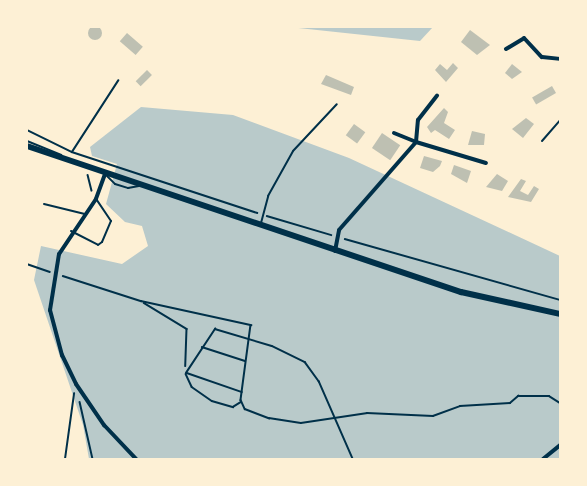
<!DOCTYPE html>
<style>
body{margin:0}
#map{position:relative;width:587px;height:486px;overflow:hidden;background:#fdf0d5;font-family:Jost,sans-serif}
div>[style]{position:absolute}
.green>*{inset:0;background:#b9caca}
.building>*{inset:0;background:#bec0b2;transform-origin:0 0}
.round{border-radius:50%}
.path>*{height:1.5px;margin:-0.75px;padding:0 0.75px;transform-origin:0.75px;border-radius:0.75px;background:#003049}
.service>*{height:2px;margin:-1px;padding:0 1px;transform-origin:1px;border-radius:1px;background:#003049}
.minor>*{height:4px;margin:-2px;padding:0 2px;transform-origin:2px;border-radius:2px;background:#003049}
.secondary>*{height:6px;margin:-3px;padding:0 3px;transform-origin:3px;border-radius:3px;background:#003049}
span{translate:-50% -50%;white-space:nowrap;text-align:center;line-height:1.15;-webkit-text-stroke:6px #fdf0d5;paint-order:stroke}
.frame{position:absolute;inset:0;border:28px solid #fdf0d5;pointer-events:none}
</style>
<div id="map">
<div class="green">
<i style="clip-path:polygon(289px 27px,433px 27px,420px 41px)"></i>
<i style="clip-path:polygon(141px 107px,233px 115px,349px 158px,560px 256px,560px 459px,89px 459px,83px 425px,34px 280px,41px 246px,122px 264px,148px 246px,142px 226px,125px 222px,106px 204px,117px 164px,92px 156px,90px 147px)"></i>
</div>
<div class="building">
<i class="round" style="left:88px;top:26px;width:14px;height:14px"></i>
<i style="clip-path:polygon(470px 30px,490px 45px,477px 55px,461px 42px)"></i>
<i style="left:127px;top:33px;width:21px;height:11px;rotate:41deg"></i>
<i style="clip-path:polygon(453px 63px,458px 68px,446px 82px,435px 70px,440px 64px,447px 70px)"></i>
<i style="clip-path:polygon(512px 64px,522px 72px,512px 79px,505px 73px)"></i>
<i style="left:147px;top:70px;width:7px;height:16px;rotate:45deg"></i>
<i style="clip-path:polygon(326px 75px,354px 87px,351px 95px,321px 84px)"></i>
<i style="left:552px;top:86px;width:8px;height:23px;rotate:60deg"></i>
<i style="clip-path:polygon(444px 108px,448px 112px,444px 123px,455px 130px,449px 139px,435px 130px,431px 133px,427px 127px)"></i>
<i style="clip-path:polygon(526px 118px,534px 124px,523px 138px,512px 129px)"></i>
<i style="left:354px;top:124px;width:14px;height:14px;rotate:36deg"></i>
<i style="clip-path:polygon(472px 131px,485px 134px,484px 145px,468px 145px)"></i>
<i style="left:382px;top:133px;width:22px;height:18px;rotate:34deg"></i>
<i style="clip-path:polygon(424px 156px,442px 161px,440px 166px,433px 172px,420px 168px)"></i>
<i style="clip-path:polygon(454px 165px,471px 171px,467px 183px,451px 174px)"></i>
<i style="clip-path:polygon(497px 174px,508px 181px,502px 191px,486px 187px)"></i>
<i style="clip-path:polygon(521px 179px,526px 181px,520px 191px,528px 195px,534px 186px,539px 189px,531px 202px,508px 197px)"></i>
</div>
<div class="path">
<i style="left:27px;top:130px;width:50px;rotate:26.1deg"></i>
<i style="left:72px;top:152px;width:195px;rotate:18.2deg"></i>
<i style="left:72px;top:152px;width:85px;rotate:-57.1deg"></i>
<i style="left:88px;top:175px;width:16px;rotate:76deg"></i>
<i style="left:267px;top:216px;width:67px;rotate:16.5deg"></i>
<i style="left:345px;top:239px;width:223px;rotate:15.8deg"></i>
<i style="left:27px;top:264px;width:24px;rotate:19deg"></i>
<i style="left:63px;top:276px;width:82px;rotate:17.8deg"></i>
<i style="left:141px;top:301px;width:113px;rotate:12.3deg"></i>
<i style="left:251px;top:325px;width:76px;rotate:97.6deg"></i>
<i style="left:241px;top:400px;width:10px;rotate:66deg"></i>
<i style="left:245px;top:409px;width:26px;rotate:21deg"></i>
<i style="left:269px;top:418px;width:32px;rotate:9deg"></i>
<i style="left:301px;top:423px;width:67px;rotate:-8.6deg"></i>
<i style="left:367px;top:413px;width:66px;rotate:2.6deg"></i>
<i style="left:433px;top:416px;width:29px;rotate:-20deg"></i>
<i style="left:460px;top:406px;width:50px;rotate:-3.4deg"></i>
<i style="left:510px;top:403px;width:11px;rotate:-41deg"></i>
<i style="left:518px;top:396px;width:31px"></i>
<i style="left:549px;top:396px;width:13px;rotate:32deg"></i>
<i style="left:144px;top:303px;width:50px;rotate:31.2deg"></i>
<i style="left:187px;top:329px;width:37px;rotate:92deg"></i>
<i style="left:202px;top:347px;width:45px;rotate:18deg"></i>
<i style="left:186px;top:373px;width:53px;rotate:-56.6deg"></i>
<i style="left:215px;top:329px;width:59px;rotate:16.6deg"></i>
<i style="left:272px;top:346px;width:37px;rotate:26deg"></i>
<i style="left:305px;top:362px;width:24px;rotate:54deg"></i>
<i style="left:319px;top:381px;width:85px;rotate:66.4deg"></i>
<i style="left:187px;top:373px;width:58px;rotate:19.1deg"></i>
<i style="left:186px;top:374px;width:14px;rotate:65deg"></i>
<i style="left:192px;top:387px;width:24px;rotate:35deg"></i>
<i style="left:212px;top:401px;width:22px;rotate:16deg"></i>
<i style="left:233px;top:407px;width:9px;rotate:-32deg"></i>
<i style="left:80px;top:402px;width:58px;rotate:77.2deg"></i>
<i style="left:65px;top:459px;width:66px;rotate:-82.1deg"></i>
</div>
<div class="service">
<i style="left:27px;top:141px;width:37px;rotate:22deg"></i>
<i style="left:542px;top:141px;width:28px;rotate:-49deg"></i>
<i style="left:105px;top:174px;width:14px;rotate:45deg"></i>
<i style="left:115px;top:184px;width:14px;rotate:17deg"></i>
<i style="left:128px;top:188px;width:11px;rotate:-10deg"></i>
<i style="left:44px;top:204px;width:42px;rotate:13.7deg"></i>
<i style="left:261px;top:223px;width:28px;rotate:-75deg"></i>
<i style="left:268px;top:196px;width:51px;rotate:-60.9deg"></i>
<i style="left:293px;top:151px;width:64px;rotate:-46.9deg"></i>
<i style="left:71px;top:231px;width:30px;rotate:27deg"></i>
<i style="left:98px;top:245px;width:5px;rotate:-37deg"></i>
<i style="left:102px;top:242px;width:23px;rotate:-67deg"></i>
<i style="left:111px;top:221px;width:27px;rotate:-124deg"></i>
</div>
<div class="minor">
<i style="left:506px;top:49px;width:21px;rotate:-31deg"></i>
<i style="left:524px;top:38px;width:26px;rotate:47deg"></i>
<i style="left:542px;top:57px;width:18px;rotate:6deg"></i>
<i style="left:394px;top:133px;width:24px;rotate:22deg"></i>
<i style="left:416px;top:142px;width:22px;rotate:-85deg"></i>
<i style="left:418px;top:120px;width:31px;rotate:-52deg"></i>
<i style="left:105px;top:174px;width:27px;rotate:110deg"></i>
<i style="left:96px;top:199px;width:66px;rotate:123.9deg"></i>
<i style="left:59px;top:254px;width:57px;rotate:99.1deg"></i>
<i style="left:50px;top:310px;width:47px;rotate:75.1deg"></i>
<i style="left:62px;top:355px;width:32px;rotate:64deg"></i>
<i style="left:76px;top:384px;width:50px;rotate:55.7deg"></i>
<i style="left:104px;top:425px;width:47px;rotate:46.7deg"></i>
<i style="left:335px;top:251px;width:21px;rotate:-79deg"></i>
<i style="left:339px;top:230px;width:117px;rotate:-48.8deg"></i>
<i style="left:416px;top:142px;width:73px;rotate:16.7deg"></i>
<i style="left:543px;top:459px;width:22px;rotate:-39deg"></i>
</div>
<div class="secondary">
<i style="left:27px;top:146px;width:458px;rotate:18.6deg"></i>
<i style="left:461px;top:292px;width:101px;rotate:12.5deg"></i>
</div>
<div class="frame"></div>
</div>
